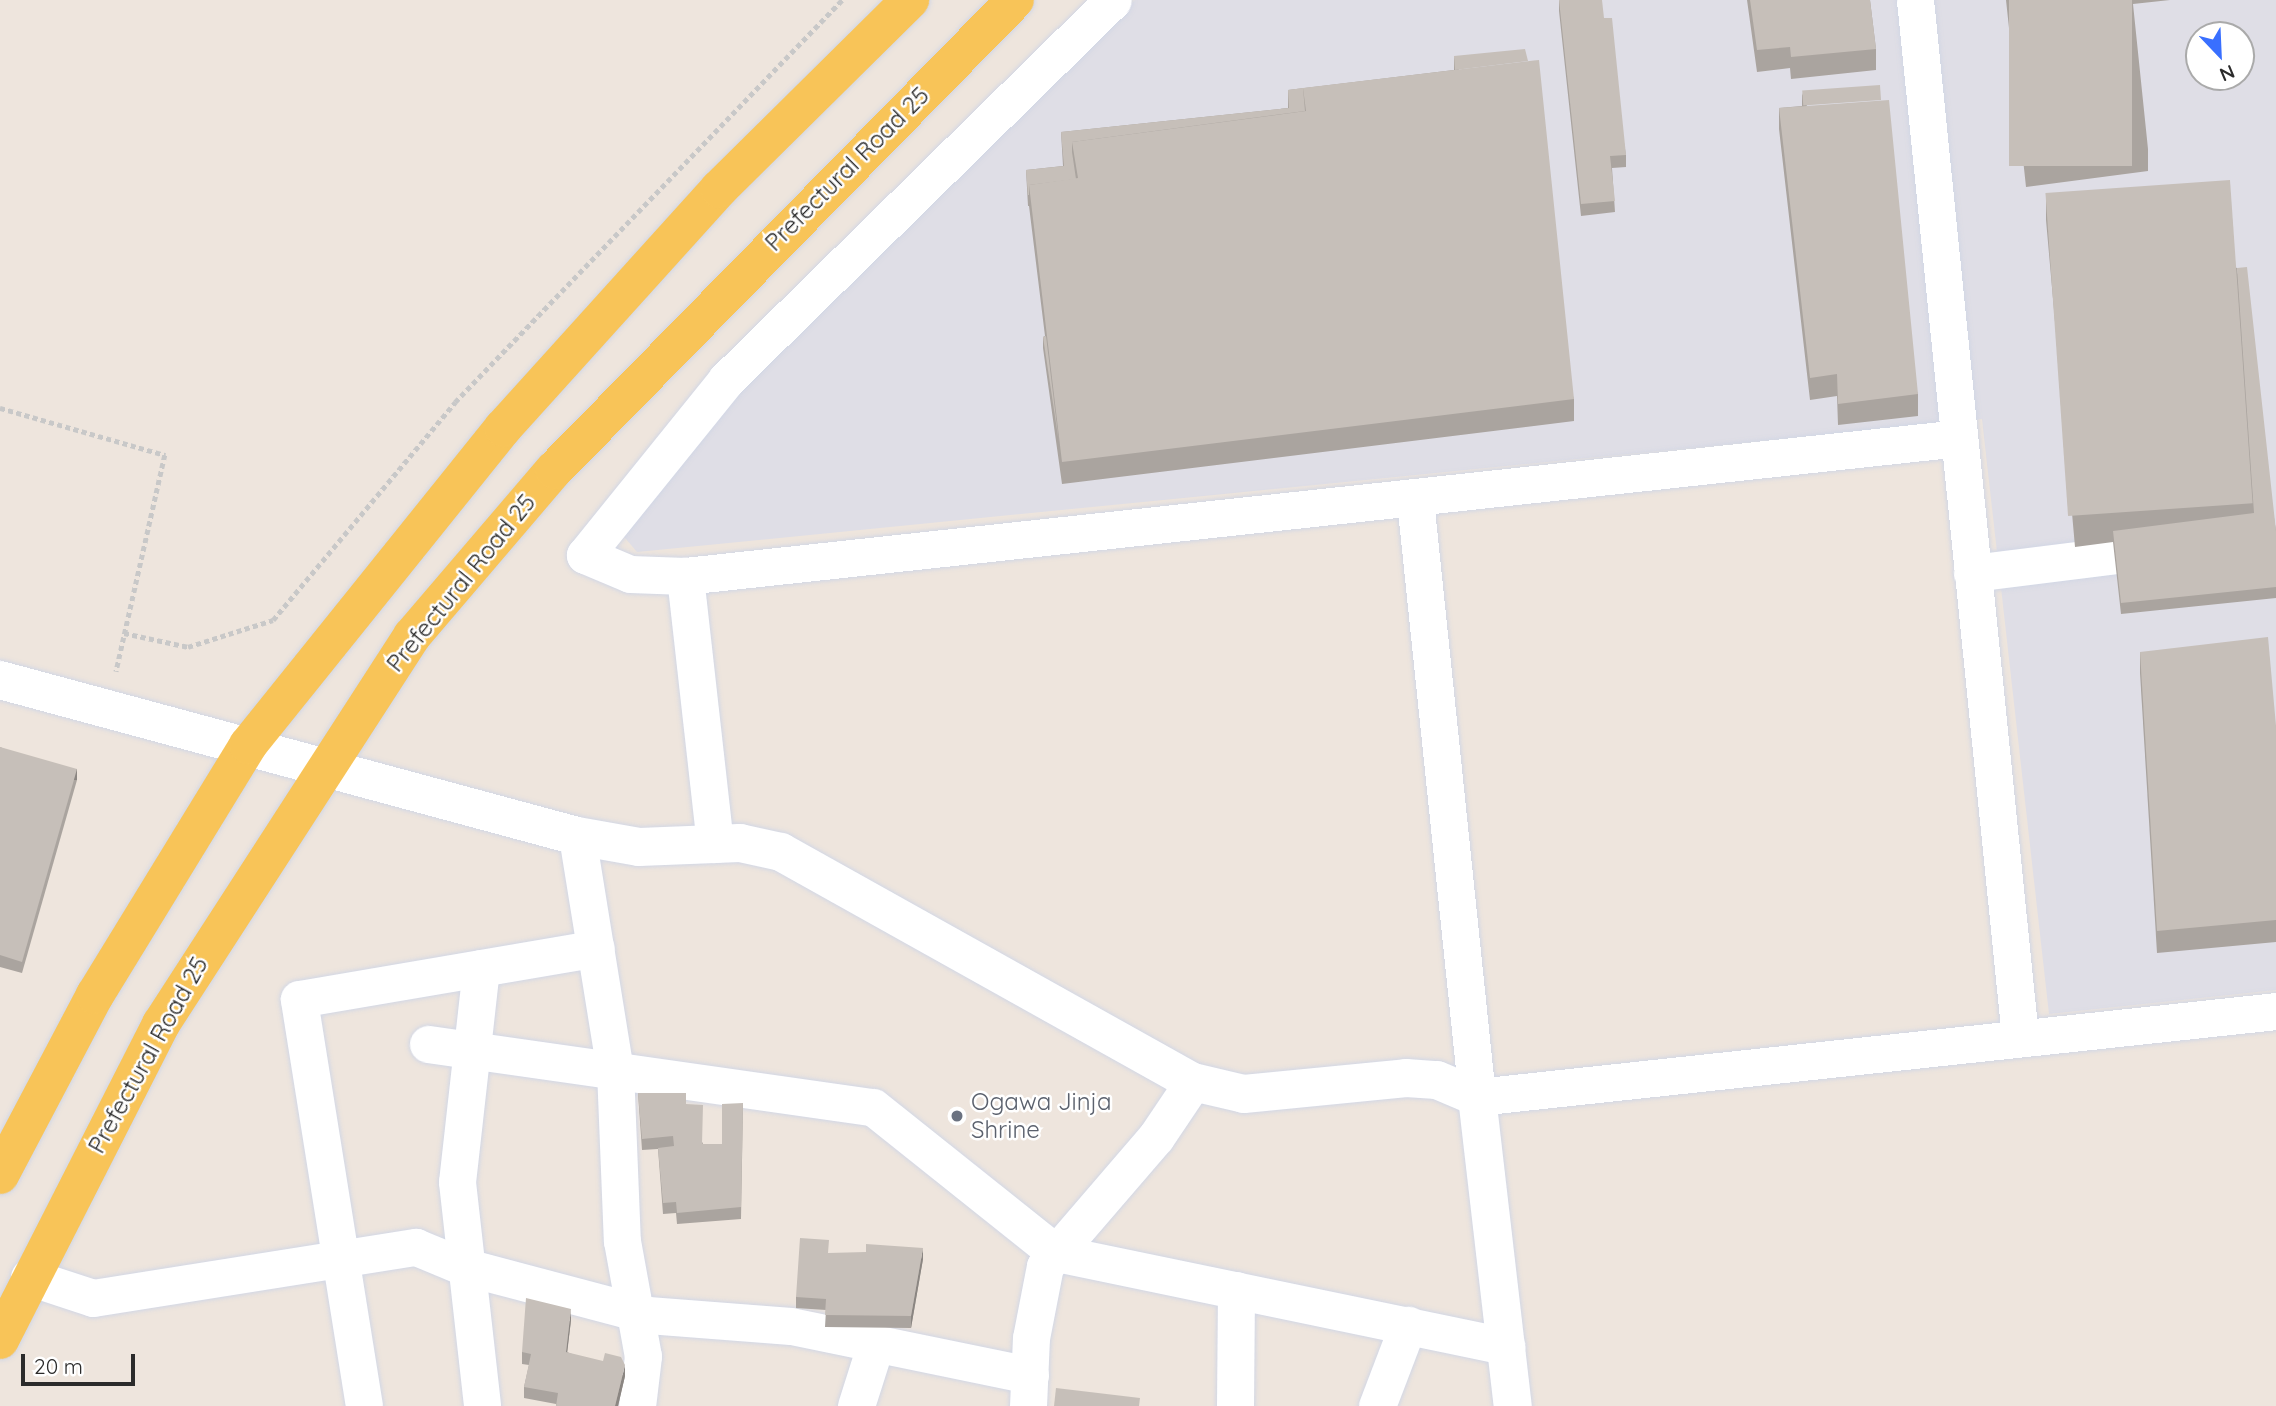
<!DOCTYPE html>
<style>
body{margin:0}
#map{position:relative;width:2276px;height:1406px;overflow:hidden;background:#eee5dd;font-family:Quicksand,sans-serif}
div>[style]{position:absolute}
.industrial>*{inset:0;background:#dfdee6}
.path>*{height:4.5px;margin-top:-2.25px;transform-origin:0;background:repeating-linear-gradient(90deg,#c8c8c8 0 5px,transparent 0 8.5px)}
.roads{filter:drop-shadow(0 0 2px #d2d7e5) drop-shadow(0 0 2px #d2d7e5)}
.street>*{height:37px;margin:-18.5px;padding:0 18.5px;transform-origin:18.5px;border-radius:18.5px;background:#fff}
.secondary>*{height:38px;margin:-19px;padding:0 19px;transform-origin:19px;border-radius:19px;background:#fff}
.primary>*{height:38px;margin:-19px;padding:0 19px;transform-origin:19px;border-radius:19px;background:#f8c458}
.wall>*{inset:0;background:#aaa49f}
.shaded-wall>*{inset:0;background:#8b8682;transform-origin:0 0}
.building>*{inset:0;background:#c6bfb9;transform-origin:0 0}
.dots>*{width:19px;height:19px;translate:-50% -50%;box-sizing:border-box;border:4px solid #fff;border-radius:50%}
span{translate:-50% -50%;white-space:nowrap;text-align:center;line-height:1.15;-webkit-text-stroke:5px #fff;paint-order:stroke}
.street-label{font-size:24px;color:#2b2b2b}
.worship-label{font-size:24px;color:#5b616d}
.left{translate:0 -50%;text-align:left}
.north{position:absolute;left:2185px;top:21px;width:70px;height:70px;box-sizing:border-box;background:#fff;border:2px solid #aaa;border-radius:50%;rotate:157deg;font-size:19px;font-weight:700;line-height:28px;text-align:center;color:#2b2b2b}
.north::after{content:'';display:block;margin:auto;width:24px;height:32px;background:#396fff;clip-path:polygon(50% 0,100% 100%,50% 72%,0 100%)}
.scale{position:absolute;left:21px;top:1354px;width:114px;height:32px;box-sizing:border-box;border:4px solid #2b2b2b;border-top:0;padding-left:9px;font-size:21px;line-height:24px;white-space:nowrap;color:#2b2b2b;-webkit-text-stroke:5px #fff;paint-order:stroke}
</style>
<div id="map">
<div class="industrial">
<i style="clip-path:polygon(evenodd,1135px 0,2276px 0,2276px 990px,2049px 1014px,1982px 419px,637px 552px,620px 532px,740px 390px,1135px 0,2199px 35px,2241px 35px,2241px 77px,2199px 77px,2199px 35px)"></i>
</div>
<div class="path">
<i style="left:0;top:408px;width:172px;rotate:15.9deg"></i>
<i style="left:165px;top:455px;width:222px;rotate:102.7deg"></i>
<i style="left:124px;top:633px;width:66px;rotate:12.3deg"></i>
<i style="left:188px;top:647px;width:89px;rotate:-17.6deg"></i>
<i style="left:273px;top:620px;width:284px;rotate:-50.1deg"></i>
<i style="left:455px;top:402px;width:558px;rotate:-46.09deg"></i>
</div>
<div class="roads">
<div class="street">
<i style="left:1915px;top:0;width:1042px;rotate:84.22deg"></i>
<i style="left:1415px;top:500px;width:600px;rotate:84.07deg"></i>
<i style="left:1477px;top:1097px;width:804px;rotate:-6.14deg"></i>
<i style="left:1972px;top:573px;width:195px;rotate:-7.1deg"></i>
<i style="left:685px;top:576px;width:55px;rotate:-177.9deg"></i>
<i style="left:630px;top:574px;width:49px;rotate:-157.1deg"></i>
<i style="left:585px;top:555px;width:225px;rotate:-51.1deg"></i>
<i style="left:726px;top:380px;width:542px;rotate:-44.48deg"></i>
<i style="left:577px;top:836px;width:237px;rotate:80.8deg"></i>
<i style="left:615px;top:1070px;width:171px;rotate:87.7deg"></i>
<i style="left:622px;top:1241px;width:117px;rotate:79.7deg"></i>
<i style="left:643px;top:1356px;width:50px;rotate:96.8deg"></i>
<i style="left:715px;top:844px;width:270px;rotate:-96.4deg"></i>
<i style="left:685px;top:576px;width:1281px;rotate:-6.18deg"></i>
<i style="left:481px;top:968px;width:215px;rotate:96.4deg"></i>
<i style="left:457px;top:1182px;width:225px;rotate:83.6deg"></i>
<i style="left:428px;top:1044px;width:449px;rotate:8.1deg"></i>
<i style="left:873px;top:1107px;width:234px;rotate:38.6deg"></i>
<i style="left:1056px;top:1253px;width:460px;rotate:11.7deg"></i>
<i style="left:29px;top:1277px;width:67px;rotate:18.2deg"></i>
<i style="left:93px;top:1298px;width:327px;rotate:-9deg"></i>
<i style="left:416px;top:1247px;width:50px;rotate:22.4deg"></i>
<i style="left:462px;top:1266px;width:192px;rotate:14.8deg"></i>
<i style="left:648px;top:1315px;width:143px;rotate:4.4deg"></i>
<i style="left:791px;top:1326px;width:244px;rotate:11.6deg"></i>
<i style="left:364px;top:1406px;width:412px;rotate:-99.1deg"></i>
<i style="left:299px;top:999px;width:301px;rotate:-9.7deg"></i>
<i style="left:856px;top:1406px;width:66px;rotate:-72.4deg"></i>
<i style="left:1028px;top:1406px;width:68px;rotate:-87.5deg"></i>
<i style="left:1031px;top:1338px;width:73px;rotate:-79deg"></i>
<i style="left:1045px;top:1266px;width:170px;rotate:-49.3deg"></i>
<i style="left:1156px;top:1137px;width:66px;rotate:-56.1deg"></i>
<i style="left:1235px;top:1406px;width:116px;rotate:-89.5deg"></i>
<i style="left:1377px;top:1406px;width:87px;rotate:-69.1deg"></i>
</div>
<div class="secondary">
<i style="left:0;top:680px;width:598px;rotate:15.13deg"></i>
<i style="left:577px;top:836px;width:63px;rotate:10.1deg"></i>
<i style="left:639px;top:847px;width:101px;rotate:-2.3deg"></i>
<i style="left:740px;top:843px;width:42px;rotate:12.4deg"></i>
<i style="left:781px;top:852px;width:472px;rotate:29.2deg"></i>
<i style="left:1193px;top:1082px;width:52px;rotate:13.2deg"></i>
<i style="left:1244px;top:1094px;width:163px;rotate:-5.6deg"></i>
<i style="left:1406px;top:1078px;width:31px;rotate:4deg"></i>
<i style="left:1437px;top:1080px;width:43px;rotate:23deg"></i>
<i style="left:1477px;top:1097px;width:311px;rotate:83.4deg"></i>
</div>
<div class="primary">
<i style="left:0;top:1175px;width:204px;rotate:-62.2deg"></i>
<i style="left:95px;top:995px;width:293px;rotate:-58.5deg"></i>
<i style="left:248px;top:745px;width:407px;rotate:-51.2deg"></i>
<i style="left:503px;top:428px;width:322px;rotate:-47.9deg"></i>
<i style="left:719px;top:189px;width:269px;rotate:-44.7deg"></i>
<i style="left:0;top:1340px;width:355px;rotate:-63deg"></i>
<i style="left:161px;top:1024px;width:462px;rotate:-57.1deg"></i>
<i style="left:412px;top:636px;width:218px;rotate:-49.5deg"></i>
<i style="left:554px;top:470px;width:658px;rotate:-45.55deg"></i>
</div>
</div>
<div class="wall">
<i style="clip-path:polygon(1559px 0,1604px 18px,1626px 155px,1626px 167px,1612px 168px,1615px 212px,1581px 216px,1559px 11px)"></i>
<i style="clip-path:polygon(1747px 0,1870px 0,1876px 49px,1876px 70px,1791px 79px,1790px 68px,1757px 72px)"></i>
<i style="clip-path:polygon(2006px 0,2170px 0,2133px 4px,2148px 149px,2148px 171px,2026px 187px)"></i>
<i style="clip-path:polygon(1454px 56px,1574px 399px,1574px 421px,1062px 484px,1043px 348px,1043px 337px,1045px 336px,1029px 206px,1028px 206px,1026px 170px,1063px 166px,1061px 132px,1288px 108px,1288px 90px,1454px 70px)"></i>
<i style="clip-path:polygon(1802px 93px,1918px 394px,1918px 416px,1838px 425px,1837px 396px,1810px 400px,1779px 129px,1779px 108px,1802px 106px)"></i>
<i style="clip-path:polygon(2046px 199px,2237px 268px,2276px 531px,2276px 598px,2121px 614px,2113px 542px,2075px 547px,2046px 220px)"></i>
<i style="clip-path:polygon(2140px 652px,2276px 726px,2276px 942px,2157px 953px,2140px 673px)"></i>
<i style="clip-path:polygon(0 747px,77px 780px,22px 973px,0 967px)"></i>
<i style="clip-path:polygon(638px 1093px,686px 1104px,703px 1144px,722px 1144px,743px 1103px,741px 1219px,677px 1224px,676px 1213px,663px 1214px,658px 1149px,642px 1150px)"></i>
<i style="clip-path:polygon(829px 1253px,923px 1259px,911px 1328px,825px 1327px,826px 1310px,796px 1308px,796px 1297px)"></i>
<i style="clip-path:polygon(571px 1320px,567px 1352px,625px 1376px,618px 1406px,556px 1406px,556px 1404px,524px 1398px,524px 1387px,529px 1365px,522px 1364px,522px 1352px)"></i>
</div>
<div class="shaded-wall">
<i style="left:77px;top:769px;width:11px;height:201px;rotate:90deg"></i>
<i style="clip-path:polygon(923px 1248px,923px 1259px,911px 1328px,911px 1316px)"></i>
<i style="clip-path:polygon(571px 1309px,571px 1320px,566px 1363px,566px 1352px)"></i>
<i style="clip-path:polygon(625px 1365px,625px 1376px,618px 1406px,615px 1406px)"></i>
</div>
<div class="building">
<i style="clip-path:polygon(1559px 0,1602px 0,1604px 18px,1612px 18px,1626px 155px,1610px 156px,1615px 201px,1581px 204px)"></i>
<i style="clip-path:polygon(1750px 0,1870px 0,1876px 49px,1791px 57px,1790px 47px,1757px 50px)"></i>
<i style="left:2009px;top:0;width:123px;height:166px"></i>
<i style="clip-path:polygon(1525px 49px,1528px 61px,1455px 70px,1454px 56px)"></i>
<i style="clip-path:polygon(1539px 60px,1574px 399px,1062px 462px,1029px 185px,1078px 178px,1072px 142px,1306px 111px,1303px 88px)"></i>
<i style="left:1880px;top:85px;width:15px;height:78px;rotate:86deg"></i>
<i style="clip-path:polygon(1303px 88px,1305px 111px,1072px 142px,1072px 152px,1076px 179px,1029px 185px,1029px 195px,1028px 195px,1026px 170px,1064px 166px,1061px 132px,1289px 108px,1288px 90px)"></i>
<i style="clip-path:polygon(1889px 100px,1918px 394px,1838px 404px,1837px 374px,1810px 378px,1779px 108px)"></i>
<i style="left:2230px;top:180px;width:324px;height:185px;rotate:86deg"></i>
<i style="clip-path:polygon(2247px 267px,2276px 531px,2276px 587px,2121px 603px,2113px 531px,2254px 513px,2237px 268px)"></i>
<i style="clip-path:polygon(1046px 336px,1059px 443px,1043px 337px)"></i>
<i style="clip-path:polygon(2268px 637px,2276px 726px,2276px 920px,2157px 931px,2140px 652px)"></i>
<i style="clip-path:polygon(0 747px,77px 769px,22px 962px,0 955px)"></i>
<i style="clip-path:polygon(638px 1093px,686px 1093px,686px 1104px,703px 1105px,702px 1144px,722px 1144px,722px 1104px,743px 1103px,741px 1207px,677px 1213px,676px 1202px,663px 1203px,658px 1148px,674px 1146px,673px 1136px,642px 1139px)"></i>
<i style="clip-path:polygon(800px 1238px,829px 1240px,828px 1253px,866px 1252px,866px 1244px,923px 1248px,911px 1316px,825px 1315px,826px 1299px,796px 1297px)"></i>
<i style="clip-path:polygon(526px 1298px,571px 1309px,566px 1352px,603px 1361px,605px 1353px,621px 1357px,625px 1365px,615px 1406px,556px 1406px,558px 1393px,524px 1387px,531px 1354px,522px 1352px)"></i>
<i style="clip-path:polygon(1056px 1388px,1140px 1398px,1139px 1406px,1054px 1406px)"></i>
</div>
<div class="dots">
<i style="left:957px;top:1116px;background:#6b7280"></i>
</div>
<div class="street-label">
<span style="left:847px;top:169px;rotate:-45deg">Prefectural Road 25</span>
<span style="left:461px;top:583px;rotate:-51deg">Prefectural Road 25</span>
<span style="left:148px;top:1055px;rotate:-61deg">Prefectural Road 25</span>
</div>
<div class="worship-label">
<span class="left" style="left:971px;top:1116px">Ogawa Jinja<br>Shrine</span>
</div>
<div class="north">N</div>
<div class="scale">20 m</div>
</div>
